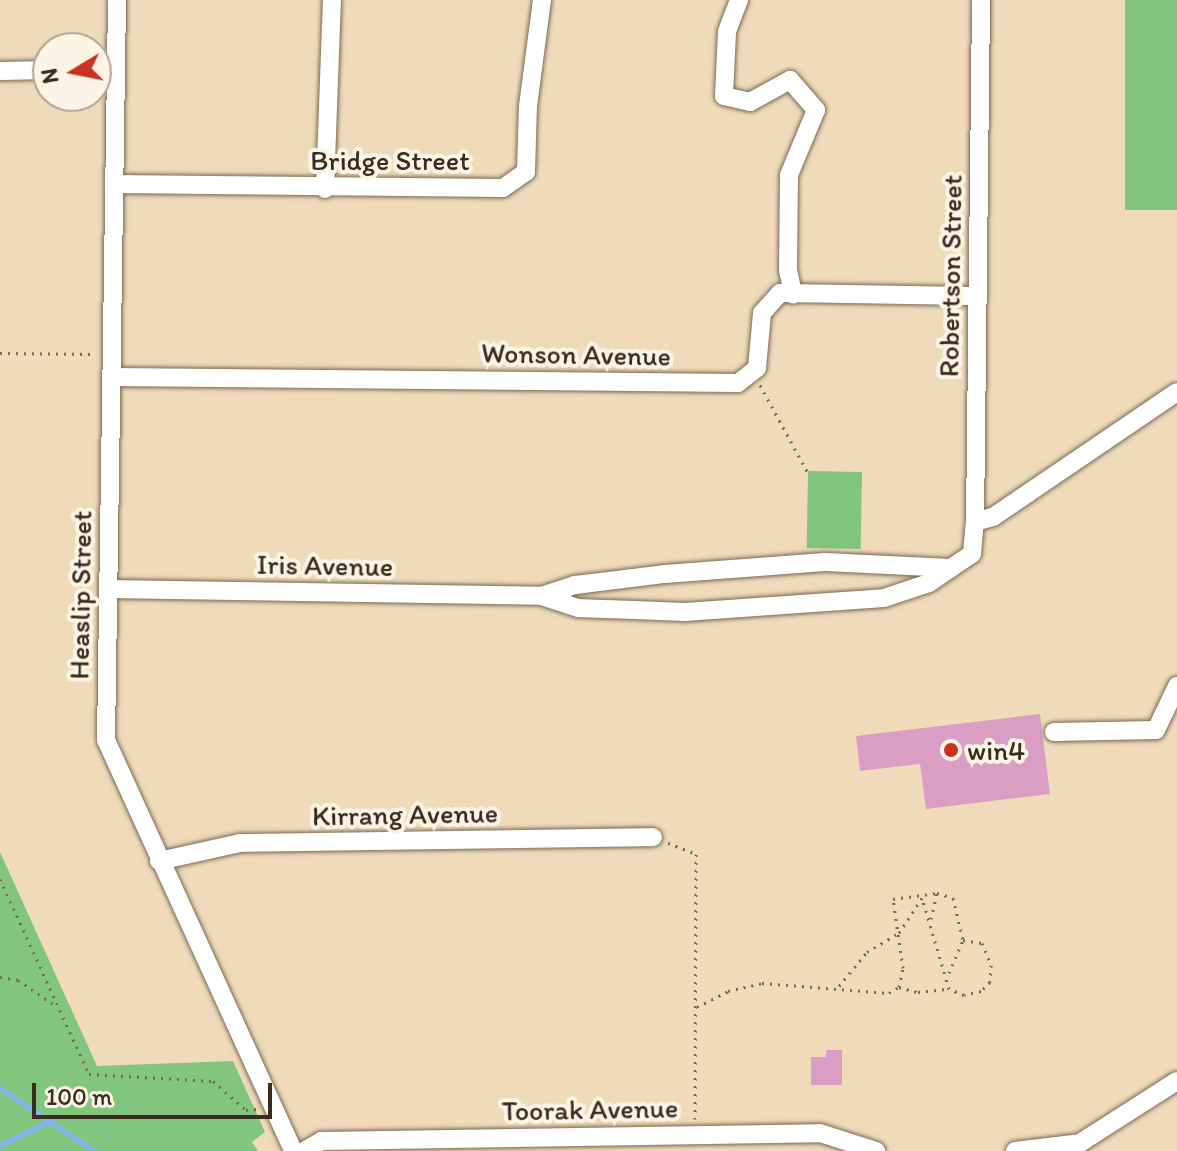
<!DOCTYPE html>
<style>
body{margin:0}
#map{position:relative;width:1177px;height:1151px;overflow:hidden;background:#efdbb9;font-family:Itim,sans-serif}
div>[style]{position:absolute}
.green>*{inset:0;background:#82c57e;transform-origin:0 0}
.stream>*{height:5px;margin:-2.5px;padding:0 2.5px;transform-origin:2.5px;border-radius:2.5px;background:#84b4ef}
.building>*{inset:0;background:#da9ec5}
.path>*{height:3px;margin-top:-1.5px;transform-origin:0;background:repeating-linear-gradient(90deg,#7a6854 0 2px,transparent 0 8px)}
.roads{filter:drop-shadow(0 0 2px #7a6854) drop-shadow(0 0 2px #7a6854)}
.minor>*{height:18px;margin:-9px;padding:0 9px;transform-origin:9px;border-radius:9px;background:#fff}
.dots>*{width:22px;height:22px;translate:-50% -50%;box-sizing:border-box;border:4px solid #fcf5e5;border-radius:50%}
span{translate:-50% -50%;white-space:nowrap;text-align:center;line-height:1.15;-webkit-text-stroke:8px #fcf5e5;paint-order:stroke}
.street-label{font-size:28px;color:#3b2a1e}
.poi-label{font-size:28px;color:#3b2a1e}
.left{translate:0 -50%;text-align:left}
.north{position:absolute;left:32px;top:32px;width:80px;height:80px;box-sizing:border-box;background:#fcf5e5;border:2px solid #afa495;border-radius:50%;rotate:260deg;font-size:22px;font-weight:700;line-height:32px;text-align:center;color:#3b2a1e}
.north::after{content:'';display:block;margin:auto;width:28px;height:36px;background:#c8321e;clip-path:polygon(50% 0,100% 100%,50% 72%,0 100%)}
.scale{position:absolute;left:32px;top:1083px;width:240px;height:36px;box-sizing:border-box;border:4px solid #3b2a1e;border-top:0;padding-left:10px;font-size:24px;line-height:28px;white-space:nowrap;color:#3b2a1e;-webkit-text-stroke:6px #fcf5e5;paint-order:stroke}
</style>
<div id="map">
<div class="green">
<i style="left:1125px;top:0;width:52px;height:210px"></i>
<i style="left:862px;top:472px;width:77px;height:54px;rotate:91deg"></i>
<i style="clip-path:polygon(0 852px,97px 1066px,233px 1061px,265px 1132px,252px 1142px,258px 1151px,0 1151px)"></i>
</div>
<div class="stream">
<i style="left:0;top:1088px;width:113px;rotate:33.8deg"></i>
<i style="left:0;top:1145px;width:58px;rotate:-25.7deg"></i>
</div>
<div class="building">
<i style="clip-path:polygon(1040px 714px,1050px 794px,926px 809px,920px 764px,860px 771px,856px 736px)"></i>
<i style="clip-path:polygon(826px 1050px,842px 1050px,842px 1085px,811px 1085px,811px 1057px,826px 1057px)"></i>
</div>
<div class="path">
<i style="left:0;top:353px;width:96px;rotate:0.6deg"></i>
<i style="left:760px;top:385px;width:100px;rotate:61.4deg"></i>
<i style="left:668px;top:843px;width:30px;rotate:21deg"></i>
<i style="left:696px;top:854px;width:265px;rotate:90.2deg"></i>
<i style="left:0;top:879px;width:214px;rotate:65.5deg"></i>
<i style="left:89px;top:1074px;width:124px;rotate:3.2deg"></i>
<i style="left:213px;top:1081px;width:44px;rotate:41.3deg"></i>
<i style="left:246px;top:1110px;width:11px;rotate:-5deg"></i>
<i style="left:931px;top:919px;width:27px;rotate:-77deg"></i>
<i style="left:949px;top:973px;width:36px;rotate:-67deg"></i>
<i style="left:0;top:977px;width:18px;rotate:9deg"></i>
<i style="left:18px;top:980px;width:42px;rotate:34.4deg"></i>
<i style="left:839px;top:986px;width:44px;rotate:-50.5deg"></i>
<i style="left:867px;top:952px;width:37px;rotate:-31deg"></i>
<i style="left:899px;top:933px;width:42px;rotate:-56.7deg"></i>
<i style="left:899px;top:987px;width:20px;rotate:15deg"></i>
<i style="left:918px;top:992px;width:31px;rotate:-6deg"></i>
<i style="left:697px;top:1007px;width:35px;rotate:-27deg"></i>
<i style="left:728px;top:991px;width:35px;rotate:-13deg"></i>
<i style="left:762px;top:983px;width:127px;rotate:4.5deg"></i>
<i style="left:889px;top:993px;width:12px;rotate:-31deg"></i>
<i style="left:899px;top:987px;width:19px;rotate:-78deg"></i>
<i style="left:903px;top:968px;width:70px;rotate:-98.2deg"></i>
<i style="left:893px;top:899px;width:44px;rotate:-7.8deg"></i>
<i style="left:937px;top:893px;width:17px;rotate:17deg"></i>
<i style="left:953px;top:898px;width:43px;rotate:76.6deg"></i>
<i style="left:963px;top:940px;width:19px;rotate:9deg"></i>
<i style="left:982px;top:943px;width:24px;rotate:68deg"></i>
<i style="left:991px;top:965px;width:17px;rotate:93deg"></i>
<i style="left:990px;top:982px;width:13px;rotate:135deg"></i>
<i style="left:981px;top:991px;width:17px;rotate:167deg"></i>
<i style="left:964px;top:995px;width:16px;rotate:-158deg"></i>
<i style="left:949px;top:989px;width:95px;rotate:-106.5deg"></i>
</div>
<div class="roads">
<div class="minor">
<i style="left:117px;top:0;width:740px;rotate:90.85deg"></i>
<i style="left:106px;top:740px;width:452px;rotate:65.5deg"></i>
<i style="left:739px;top:0;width:34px;rotate:111deg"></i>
<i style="left:727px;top:32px;width:64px;rotate:92.7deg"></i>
<i style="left:724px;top:96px;width:27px;rotate:13deg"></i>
<i style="left:750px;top:102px;width:46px;rotate:-28.8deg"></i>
<i style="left:790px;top:80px;width:40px;rotate:49deg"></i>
<i style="left:816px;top:110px;width:70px;rotate:112.6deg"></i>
<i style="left:789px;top:175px;width:95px;rotate:90.6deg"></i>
<i style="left:788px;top:270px;width:25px;rotate:78deg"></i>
<i style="left:0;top:71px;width:48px;rotate:-1.2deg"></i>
<i style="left:114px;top:184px;width:389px;rotate:0.6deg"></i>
<i style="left:503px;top:188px;width:28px;rotate:-35deg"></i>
<i style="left:526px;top:172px;width:66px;rotate:-88.3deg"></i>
<i style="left:528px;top:106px;width:107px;rotate:-82.5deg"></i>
<i style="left:325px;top:189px;width:189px;rotate:-87.9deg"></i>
<i style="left:111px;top:377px;width:627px;rotate:0.55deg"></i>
<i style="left:738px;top:383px;width:24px;rotate:-38deg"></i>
<i style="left:757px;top:368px;width:55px;rotate:-84.8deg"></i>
<i style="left:762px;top:313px;width:27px;rotate:-48deg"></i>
<i style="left:780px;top:293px;width:196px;rotate:0.9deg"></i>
<i style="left:975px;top:522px;width:19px;rotate:-16deg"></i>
<i style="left:993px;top:517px;width:222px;rotate:-34.2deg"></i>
<i style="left:108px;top:589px;width:433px;rotate:0.9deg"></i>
<i style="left:541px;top:596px;width:39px;rotate:18deg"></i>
<i style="left:578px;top:608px;width:107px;rotate:2.1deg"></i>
<i style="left:685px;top:612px;width:199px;rotate:-4deg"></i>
<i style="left:884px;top:598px;width:47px;rotate:-18.4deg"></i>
<i style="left:929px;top:583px;width:27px;rotate:-34deg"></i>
<i style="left:951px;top:568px;width:25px;rotate:-34deg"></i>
<i style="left:972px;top:554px;width:32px;rotate:-85deg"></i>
<i style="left:975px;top:522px;width:522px;rotate:-89.34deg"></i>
<i style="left:541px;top:596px;width:36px;rotate:-18deg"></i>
<i style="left:575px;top:585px;width:91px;rotate:-7deg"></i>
<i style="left:665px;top:574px;width:160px;rotate:-4.3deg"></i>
<i style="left:825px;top:562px;width:126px;rotate:2.7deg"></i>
<i style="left:1054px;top:732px;width:102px;rotate:-1.1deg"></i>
<i style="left:1156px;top:730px;width:49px;rotate:-64.5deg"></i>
<i style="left:159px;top:861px;width:83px;rotate:-12.5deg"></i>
<i style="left:240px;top:843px;width:413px;rotate:-0.8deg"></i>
<i style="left:304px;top:1151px;width:20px;rotate:-30deg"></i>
<i style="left:321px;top:1141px;width:499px;rotate:-0.9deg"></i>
<i style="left:820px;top:1133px;width:59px;rotate:17.8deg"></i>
<i style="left:1015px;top:1151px;width:65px;rotate:-7deg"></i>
<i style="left:1080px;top:1143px;width:115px;rotate:-32.6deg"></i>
</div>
</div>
<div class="dots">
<i style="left:951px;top:750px;background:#c8321e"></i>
</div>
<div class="street-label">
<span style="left:390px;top:160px">Bridge Street</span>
<span style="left:950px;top:276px;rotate:-89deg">Robertson Street</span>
<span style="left:576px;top:354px;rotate:1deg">Wonson Avenue</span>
<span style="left:325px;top:565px;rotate:1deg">Iris Avenue</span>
<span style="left:80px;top:595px;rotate:-89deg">Heaslip Street</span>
<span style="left:405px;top:814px;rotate:-1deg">Kirrang Avenue</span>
<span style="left:590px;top:1109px;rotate:-1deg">Toorak Avenue</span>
</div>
<div class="poi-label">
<span class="left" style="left:967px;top:750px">win4</span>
</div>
<div class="north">N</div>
<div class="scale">100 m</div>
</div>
